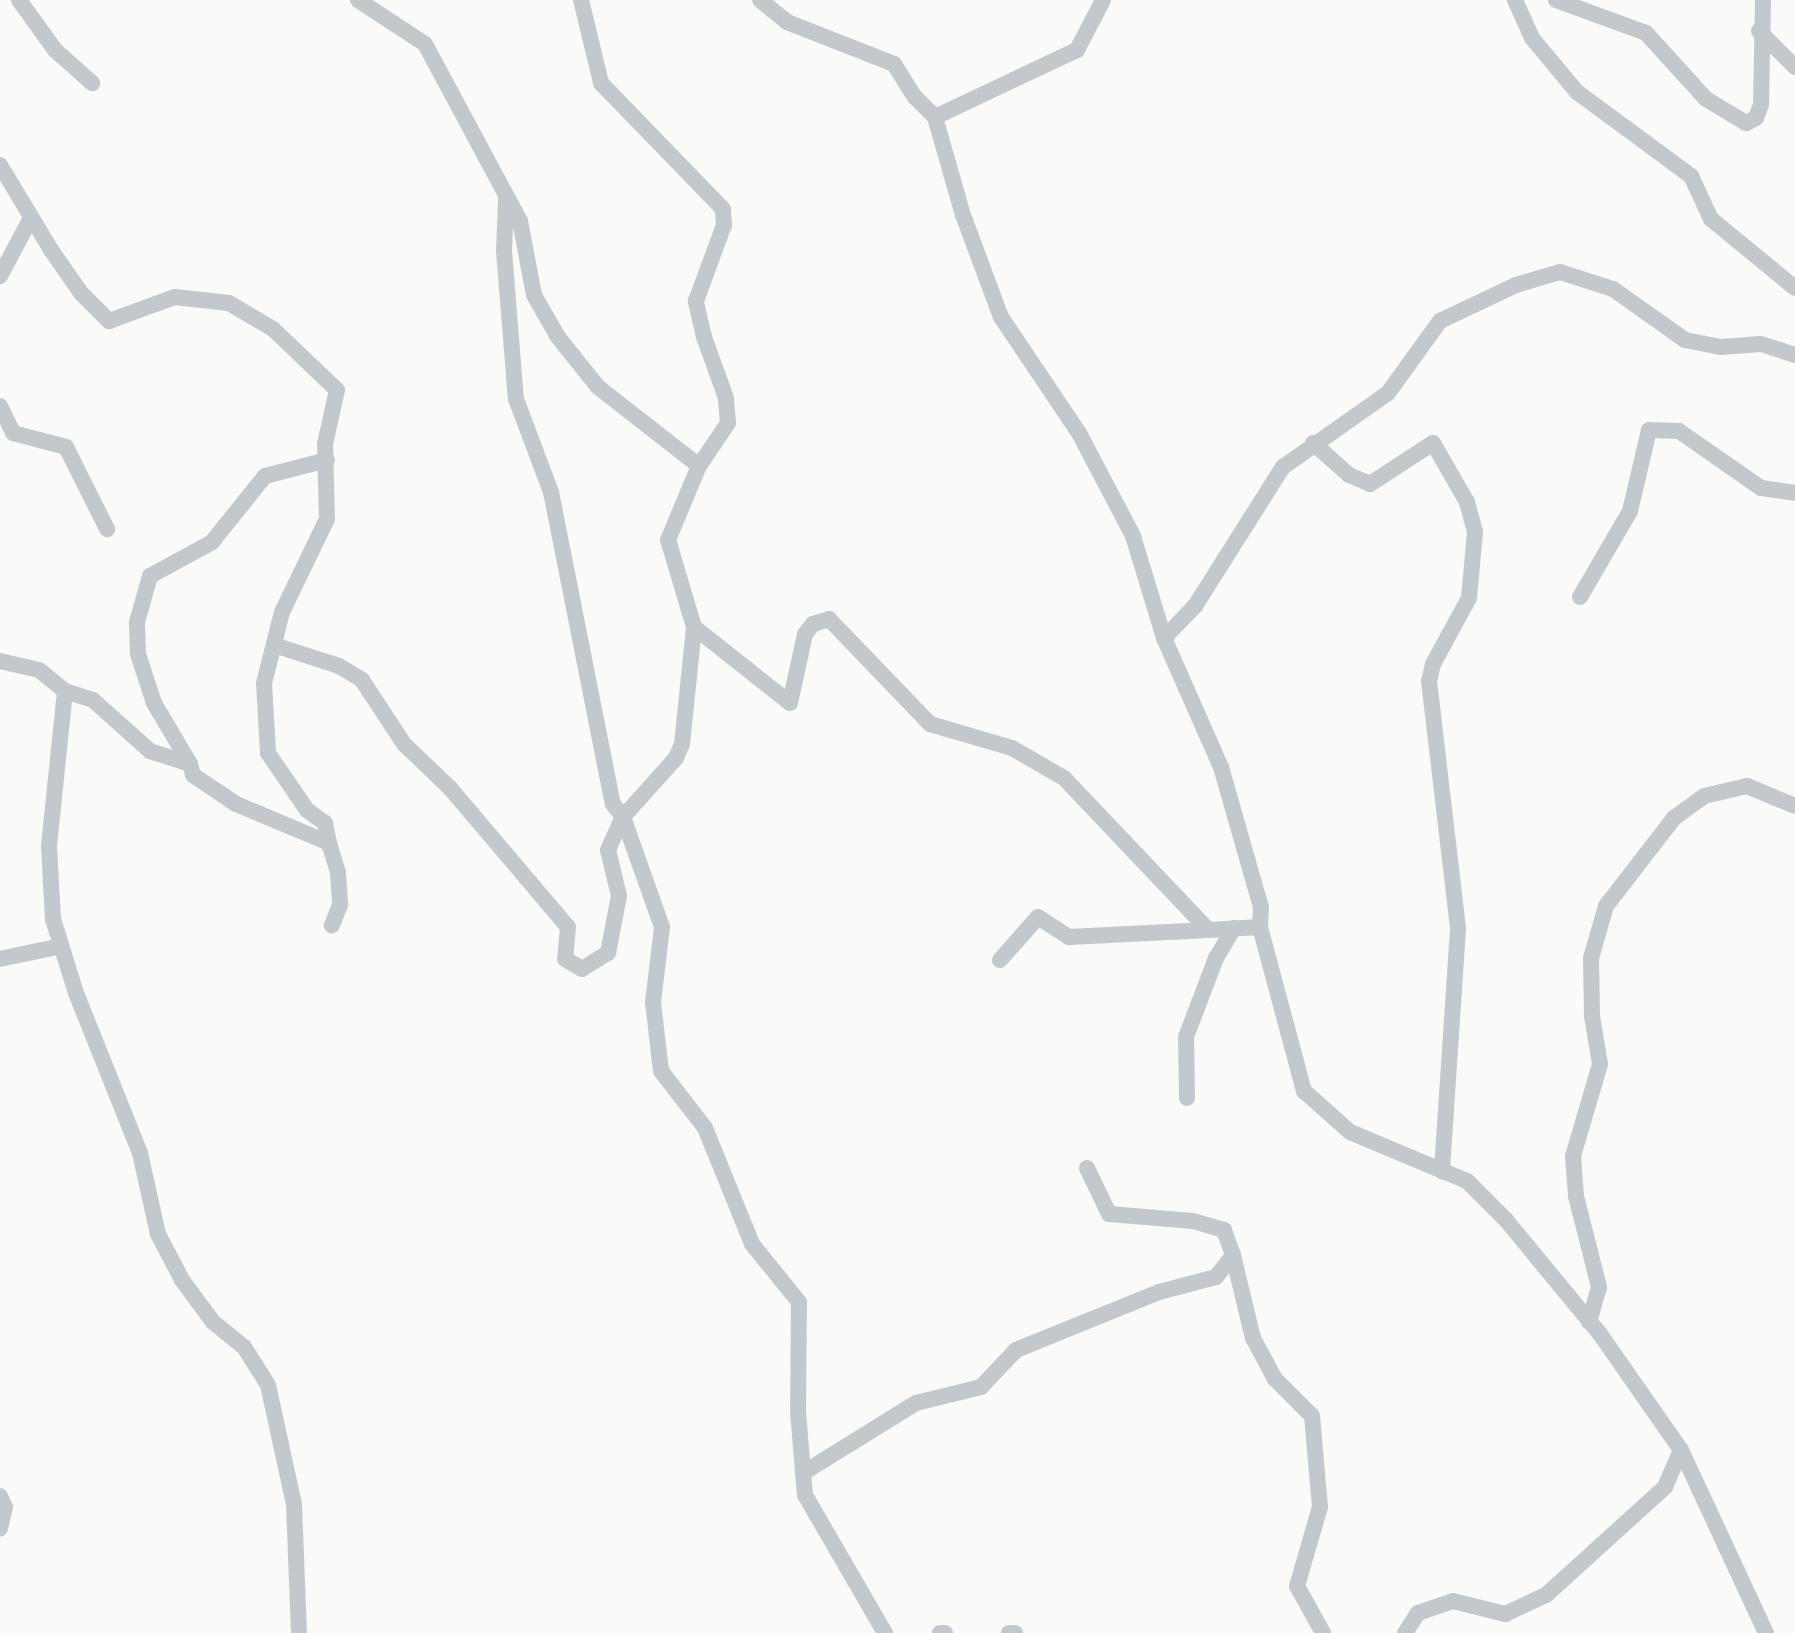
<!DOCTYPE html>
<style>
body{margin:0}
#map{position:relative;width:1795px;height:1633px;overflow:hidden;background:#fafaf8;font-family:Ubuntu,sans-serif}
div>[style]{position:absolute}
.street>*{height:16px;margin:-8px;padding:0 8px;transform-origin:8px;border-radius:8px;background:#c3c8cc}
span{translate:-50% -50%;white-space:nowrap;text-align:center;line-height:1.15;-webkit-text-stroke:7px #fff;paint-order:stroke}
</style>
<div id="map">
<div class="street">
<i style="left:19px;top:0;width:62px;rotate:54.2deg"></i>
<i style="left:55px;top:50px;width:50px;rotate:41.7deg"></i>
<i style="left:358px;top:0;width:80px;rotate:33.3deg"></i>
<i style="left:425px;top:44px;width:201px;rotate:61.8deg"></i>
<i style="left:520px;top:221px;width:75px;rotate:79.3deg"></i>
<i style="left:534px;top:295px;width:48px;rotate:60.3deg"></i>
<i style="left:558px;top:337px;width:64px;rotate:51.3deg"></i>
<i style="left:598px;top:387px;width:128px;rotate:38deg"></i>
<i style="left:760px;top:0;width:35px;rotate:39deg"></i>
<i style="left:787px;top:22px;width:115px;rotate:21.4deg"></i>
<i style="left:894px;top:64px;width:39px;rotate:58deg"></i>
<i style="left:915px;top:97px;width:28px;rotate:45deg"></i>
<i style="left:935px;top:117px;width:102px;rotate:74.1deg"></i>
<i style="left:963px;top:215px;width:109px;rotate:69.6deg"></i>
<i style="left:1001px;top:317px;width:140px;rotate:56.1deg"></i>
<i style="left:1079px;top:433px;width:116px;rotate:62.3deg"></i>
<i style="left:1133px;top:536px;width:107px;rotate:73.1deg"></i>
<i style="left:1164px;top:638px;width:141px;rotate:66.2deg"></i>
<i style="left:1221px;top:767px;width:146px;rotate:74.1deg"></i>
<i style="left:1261px;top:907px;width:20px;rotate:93deg"></i>
<i style="left:1260px;top:927px;width:170px;rotate:75deg"></i>
<i style="left:1304px;top:1091px;width:62px;rotate:41.7deg"></i>
<i style="left:1350px;top:1132px;width:127px;rotate:22.7deg"></i>
<i style="left:1467px;top:1181px;width:55px;rotate:45deg"></i>
<i style="left:1506px;top:1220px;width:148px;rotate:50.5deg"></i>
<i style="left:1600px;top:1334px;width:141px;rotate:55.1deg"></i>
<i style="left:1681px;top:1450px;width:202px;rotate:65.1deg"></i>
<i style="left:1515px;top:0;width:42px;rotate:65.9deg"></i>
<i style="left:1532px;top:38px;width:70px;rotate:50.2deg"></i>
<i style="left:1577px;top:92px;width:142px;rotate:36.4deg"></i>
<i style="left:1691px;top:176px;width:47px;rotate:65.1deg"></i>
<i style="left:1711px;top:219px;width:109px;rotate:39.4deg"></i>
<i style="left:1556px;top:0;width:96px;rotate:20.1deg"></i>
<i style="left:1646px;top:33px;width:89px;rotate:47.7deg"></i>
<i style="left:1706px;top:99px;width:47px;rotate:31deg"></i>
<i style="left:1746px;top:123px;width:11px;rotate:-27deg"></i>
<i style="left:1756px;top:118px;width:15px;rotate:-70deg"></i>
<i style="left:1761px;top:104px;width:104px;rotate:-88.9deg"></i>
<i style="left:1759px;top:31px;width:51px;rotate:45deg"></i>
<i style="left:935px;top:117px;width:157px;rotate:-25.3deg"></i>
<i style="left:1077px;top:50px;width:56px;rotate:-62.5deg"></i>
<i style="left:0;top:165px;width:99px;rotate:59deg"></i>
<i style="left:51px;top:250px;width:52px;rotate:55.1deg"></i>
<i style="left:81px;top:293px;width:40px;rotate:45deg"></i>
<i style="left:109px;top:321px;width:70px;rotate:-20deg"></i>
<i style="left:175px;top:297px;width:54px;rotate:6.3deg"></i>
<i style="left:229px;top:303px;width:51px;rotate:30.6deg"></i>
<i style="left:273px;top:329px;width:88px;rotate:43.6deg"></i>
<i style="left:337px;top:390px;width:55px;rotate:102.5deg"></i>
<i style="left:325px;top:444px;width:75px;rotate:88.5deg"></i>
<i style="left:327px;top:519px;width:103px;rotate:115.8deg"></i>
<i style="left:282px;top:612px;width:73px;rotate:104.2deg"></i>
<i style="left:264px;top:683px;width:70px;rotate:86.7deg"></i>
<i style="left:268px;top:753px;width:69px;rotate:55.6deg"></i>
<i style="left:307px;top:810px;width:22px;rotate:36deg"></i>
<i style="left:325px;top:823px;width:20px;rotate:79deg"></i>
<i style="left:329px;top:843px;width:101px;rotate:-157.2deg"></i>
<i style="left:236px;top:804px;width:52px;rotate:-146deg"></i>
<i style="left:193px;top:775px;width:11px;rotate:-105deg"></i>
<i style="left:190px;top:764px;width:42px;rotate:-162deg"></i>
<i style="left:150px;top:751px;width:76px;rotate:-138.2deg"></i>
<i style="left:93px;top:700px;width:29px;rotate:-162deg"></i>
<i style="left:65px;top:691px;width:33px;rotate:-141deg"></i>
<i style="left:39px;top:670px;width:40px;rotate:-167deg"></i>
<i style="left:506px;top:200px;width:51px;rotate:92.2deg"></i>
<i style="left:504px;top:251px;width:148px;rotate:85.4deg"></i>
<i style="left:516px;top:399px;width:99px;rotate:69.4deg"></i>
<i style="left:551px;top:492px;width:318px;rotate:78.8deg"></i>
<i style="left:613px;top:804px;width:16px;rotate:52deg"></i>
<i style="left:623px;top:817px;width:117px;rotate:70.5deg"></i>
<i style="left:662px;top:927px;width:76px;rotate:96.8deg"></i>
<i style="left:653px;top:1002px;width:69px;rotate:83.4deg"></i>
<i style="left:661px;top:1071px;width:72px;rotate:52.3deg"></i>
<i style="left:705px;top:1128px;width:125px;rotate:67.9deg"></i>
<i style="left:752px;top:1244px;width:75px;rotate:51deg"></i>
<i style="left:799px;top:1302px;width:110px;rotate:90.5deg"></i>
<i style="left:798px;top:1412px;width:83px;rotate:85.2deg"></i>
<i style="left:805px;top:1495px;width:160px;rotate:59.9deg"></i>
<i style="left:0;top:276px;width:66px;rotate:-61.9deg"></i>
<i style="left:0;top:406px;width:30px;rotate:64deg"></i>
<i style="left:13px;top:433px;width:55px;rotate:14.8deg"></i>
<i style="left:66px;top:447px;width:92px;rotate:63.4deg"></i>
<i style="left:1313px;top:443px;width:48px;rotate:41.6deg"></i>
<i style="left:1349px;top:475px;width:23px;rotate:23deg"></i>
<i style="left:1370px;top:484px;width:75px;rotate:-33.1deg"></i>
<i style="left:1433px;top:443px;width:68px;rotate:60deg"></i>
<i style="left:1467px;top:502px;width:31px;rotate:75deg"></i>
<i style="left:1475px;top:532px;width:66px;rotate:95.2deg"></i>
<i style="left:1469px;top:598px;width:75px;rotate:118.6deg"></i>
<i style="left:1433px;top:664px;width:17px;rotate:103deg"></i>
<i style="left:1429px;top:681px;width:250px;rotate:83.3deg"></i>
<i style="left:1458px;top:929px;width:243px;rotate:93.8deg"></i>
<i style="left:1580px;top:597px;width:99px;rotate:-59.8deg"></i>
<i style="left:1630px;top:511px;width:83px;rotate:-76.8deg"></i>
<i style="left:1649px;top:430px;width:30px;rotate:2deg"></i>
<i style="left:1679px;top:431px;width:100px;rotate:34.8deg"></i>
<i style="left:1761px;top:488px;width:34px;rotate:8deg"></i>
<i style="left:694px;top:627px;width:122px;rotate:38.4deg"></i>
<i style="left:790px;top:703px;width:71px;rotate:-77.7deg"></i>
<i style="left:805px;top:634px;width:13px;rotate:-51deg"></i>
<i style="left:813px;top:624px;width:17px;rotate:-17deg"></i>
<i style="left:829px;top:619px;width:146px;rotate:46.1deg"></i>
<i style="left:930px;top:724px;width:85px;rotate:16.3deg"></i>
<i style="left:1012px;top:748px;width:60px;rotate:30deg"></i>
<i style="left:1064px;top:778px;width:209px;rotate:46.5deg"></i>
<i style="left:1208px;top:930px;width:52px;rotate:-3.3deg"></i>
<i style="left:1164px;top:638px;width:45px;rotate:-45.9deg"></i>
<i style="left:1195px;top:606px;width:165px;rotate:-57.7deg"></i>
<i style="left:1283px;top:467px;width:128px;rotate:-35.2deg"></i>
<i style="left:1388px;top:393px;width:89px;rotate:-54.2deg"></i>
<i style="left:1440px;top:321px;width:84px;rotate:-25.3deg"></i>
<i style="left:1516px;top:285px;width:46px;rotate:-16.5deg"></i>
<i style="left:1560px;top:272px;width:56px;rotate:17.8deg"></i>
<i style="left:1613px;top:289px;width:88px;rotate:35.3deg"></i>
<i style="left:1685px;top:340px;width:37px;rotate:11deg"></i>
<i style="left:1721px;top:347px;width:40px;rotate:-4.3deg"></i>
<i style="left:1761px;top:344px;width:36px;rotate:18deg"></i>
<i style="left:274px;top:645px;width:68px;rotate:17.9deg"></i>
<i style="left:339px;top:666px;width:27px;rotate:31deg"></i>
<i style="left:362px;top:680px;width:77px;rotate:56.7deg"></i>
<i style="left:404px;top:744px;width:64px;rotate:43.7deg"></i>
<i style="left:450px;top:788px;width:182px;rotate:49.7deg"></i>
<i style="left:568px;top:927px;width:32px;rotate:95deg"></i>
<i style="left:565px;top:959px;width:20px;rotate:30deg"></i>
<i style="left:582px;top:969px;width:31px;rotate:-32deg"></i>
<i style="left:608px;top:953px;width:58px;rotate:-79.1deg"></i>
<i style="left:619px;top:896px;width:47px;rotate:-103.4deg"></i>
<i style="left:608px;top:850px;width:36px;rotate:-66deg"></i>
<i style="left:623px;top:817px;width:79px;rotate:-48.1deg"></i>
<i style="left:676px;top:758px;width:15px;rotate:-67deg"></i>
<i style="left:682px;top:744px;width:118px;rotate:-84.1deg"></i>
<i style="left:694px;top:627px;width:91px;rotate:-106.6deg"></i>
<i style="left:668px;top:540px;width:80px;rotate:-67.3deg"></i>
<i style="left:699px;top:466px;width:52px;rotate:-56deg"></i>
<i style="left:728px;top:423px;width:25px;rotate:-95deg"></i>
<i style="left:726px;top:398px;width:65px;rotate:-109.8deg"></i>
<i style="left:704px;top:337px;width:37px;rotate:-103deg"></i>
<i style="left:696px;top:301px;width:81px;rotate:-69.8deg"></i>
<i style="left:724px;top:225px;width:16px;rotate:-94deg"></i>
<i style="left:723px;top:209px;width:175px;rotate:-134.1deg"></i>
<i style="left:601px;top:83px;width:85px;rotate:-103.5deg"></i>
<i style="left:65px;top:691px;width:156px;rotate:95.9deg"></i>
<i style="left:49px;top:846px;width:73px;rotate:86.9deg"></i>
<i style="left:53px;top:919px;width:77px;rotate:72.7deg"></i>
<i style="left:76px;top:993px;width:172px;rotate:68.2deg"></i>
<i style="left:140px;top:1153px;width:83px;rotate:77.5deg"></i>
<i style="left:158px;top:1234px;width:52px;rotate:62.4deg"></i>
<i style="left:182px;top:1280px;width:52px;rotate:53.6deg"></i>
<i style="left:213px;top:1322px;width:40px;rotate:39deg"></i>
<i style="left:244px;top:1347px;width:45px;rotate:57.7deg"></i>
<i style="left:268px;top:1385px;width:122px;rotate:77.7deg"></i>
<i style="left:294px;top:1504px;width:129px;rotate:87.8deg"></i>
<i style="left:190px;top:764px;width:71px;rotate:-120.5deg"></i>
<i style="left:154px;top:703px;width:52px;rotate:-108.1deg"></i>
<i style="left:138px;top:654px;width:32px;rotate:-92deg"></i>
<i style="left:137px;top:622px;width:48px;rotate:-74.2deg"></i>
<i style="left:150px;top:576px;width:71px;rotate:-28.7deg"></i>
<i style="left:212px;top:542px;width:85px;rotate:-51.2deg"></i>
<i style="left:265px;top:476px;width:64px;rotate:-14.5deg"></i>
<i style="left:329px;top:843px;width:31px;rotate:73deg"></i>
<i style="left:338px;top:873px;width:32px;rotate:86deg"></i>
<i style="left:340px;top:905px;width:22px;rotate:112deg"></i>
<i style="left:0;top:959px;width:62px;rotate:-12deg"></i>
<i style="left:1000px;top:960px;width:57px;rotate:-48.5deg"></i>
<i style="left:1038px;top:917px;width:37px;rotate:33deg"></i>
<i style="left:1069px;top:937px;width:139px;rotate:-2.9deg"></i>
<i style="left:1187px;top:1098px;width:61px;rotate:-90.9deg"></i>
<i style="left:1186px;top:1037px;width:85px;rotate:-69.2deg"></i>
<i style="left:1216px;top:958px;width:35px;rotate:-59deg"></i>
<i style="left:1233px;top:1255px;width:85px;rotate:76.5deg"></i>
<i style="left:1253px;top:1338px;width:47px;rotate:61.8deg"></i>
<i style="left:1275px;top:1379px;width:52px;rotate:45deg"></i>
<i style="left:1312px;top:1416px;width:91px;rotate:85deg"></i>
<i style="left:1320px;top:1507px;width:82px;rotate:106.2deg"></i>
<i style="left:1297px;top:1586px;width:54px;rotate:61deg"></i>
<i style="left:1589px;top:1322px;width:36px;rotate:-74deg"></i>
<i style="left:1599px;top:1287px;width:94px;rotate:-104.2deg"></i>
<i style="left:1576px;top:1196px;width:40px;rotate:-94.3deg"></i>
<i style="left:1573px;top:1156px;width:96px;rotate:-73.6deg"></i>
<i style="left:1600px;top:1064px;width:49px;rotate:-99.5deg"></i>
<i style="left:1592px;top:1016px;width:58px;rotate:-91deg"></i>
<i style="left:1591px;top:958px;width:54px;rotate:-73.9deg"></i>
<i style="left:1606px;top:906px;width:111px;rotate:-52.3deg"></i>
<i style="left:1674px;top:818px;width:37px;rotate:-36deg"></i>
<i style="left:1704px;top:796px;width:44px;rotate:-13.1deg"></i>
<i style="left:1747px;top:786px;width:52px;rotate:22.6deg"></i>
<i style="left:803px;top:1473px;width:133px;rotate:-31.8deg"></i>
<i style="left:916px;top:1403px;width:67px;rotate:-13.8deg"></i>
<i style="left:981px;top:1387px;width:51px;rotate:-46.6deg"></i>
<i style="left:1016px;top:1350px;width:154px;rotate:-22.1deg"></i>
<i style="left:1159px;top:1292px;width:59px;rotate:-14.7deg"></i>
<i style="left:1216px;top:1277px;width:28px;rotate:-52deg"></i>
<i style="left:1233px;top:1255px;width:27px;rotate:-110deg"></i>
<i style="left:1224px;top:1230px;width:32px;rotate:-164deg"></i>
<i style="left:1193px;top:1221px;width:84px;rotate:-175.2deg"></i>
<i style="left:1109px;top:1214px;width:51px;rotate:-115.6deg"></i>
<i style="left:0;top:1496px;width:12px;rotate:66deg"></i>
<i style="left:5px;top:1507px;width:22px;rotate:103deg"></i>
<i style="left:940px;top:1633px;width:5px"></i>
<i style="left:1009px;top:1633px;width:6px"></i>
<i style="left:1405px;top:1633px;width:24px;rotate:-57deg"></i>
<i style="left:1418px;top:1613px;width:37px;rotate:-19deg"></i>
<i style="left:1453px;top:1601px;width:54px;rotate:14deg"></i>
<i style="left:1505px;top:1614px;width:45px;rotate:-24.9deg"></i>
<i style="left:1546px;top:1595px;width:161px;rotate:-42.2deg"></i>
<i style="left:1665px;top:1487px;width:40px;rotate:-66.6deg"></i>
</div>
</div>
